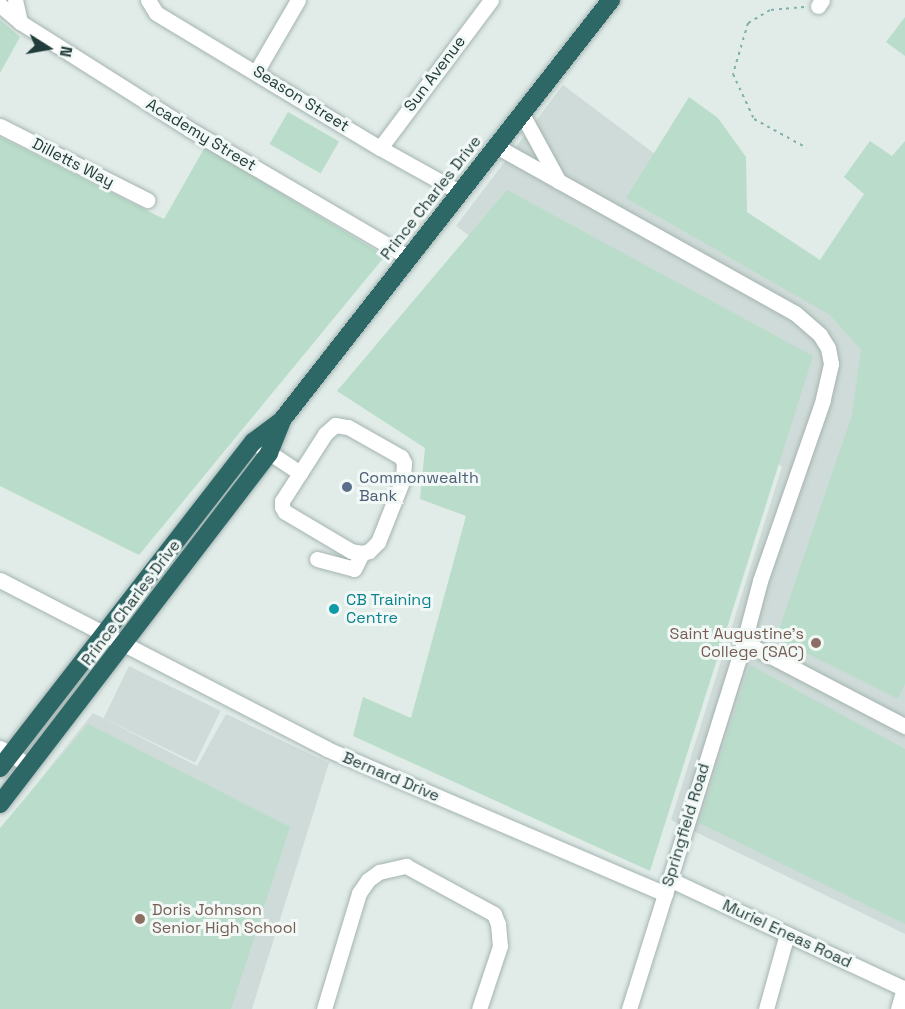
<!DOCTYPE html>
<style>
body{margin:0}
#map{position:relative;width:905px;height:1009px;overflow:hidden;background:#e1ece9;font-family:"Space Grotesk",sans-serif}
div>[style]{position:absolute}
.built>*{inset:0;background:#cfdbd8;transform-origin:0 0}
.green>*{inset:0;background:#b9ddca;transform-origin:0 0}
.path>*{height:2px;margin-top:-1px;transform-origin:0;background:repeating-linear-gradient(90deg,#81afa9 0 3px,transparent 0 7.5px)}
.roads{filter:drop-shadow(0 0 2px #a4b4b1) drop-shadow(0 0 2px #a4b4b1)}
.minor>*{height:15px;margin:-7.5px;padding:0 7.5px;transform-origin:7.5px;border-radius:7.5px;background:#fff}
.highway>*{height:18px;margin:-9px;padding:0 9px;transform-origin:9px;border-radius:9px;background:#2d6867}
.dots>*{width:16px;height:16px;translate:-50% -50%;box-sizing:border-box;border:3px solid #f1f8f6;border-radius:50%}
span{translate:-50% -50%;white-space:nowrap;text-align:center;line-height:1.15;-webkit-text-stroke:6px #f1f8f6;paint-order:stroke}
.street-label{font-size:16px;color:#213c3a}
.service-label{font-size:16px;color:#4e5e75}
.left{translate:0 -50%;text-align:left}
.culture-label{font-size:16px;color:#0d838f}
.education-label{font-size:16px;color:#785e54}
.right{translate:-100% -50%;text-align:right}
.north{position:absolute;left:18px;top:18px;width:60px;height:60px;-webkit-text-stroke:4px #f1f8f6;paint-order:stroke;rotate:101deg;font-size:16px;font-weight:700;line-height:24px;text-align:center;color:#213c3a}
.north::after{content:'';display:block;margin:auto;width:21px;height:27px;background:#213c3a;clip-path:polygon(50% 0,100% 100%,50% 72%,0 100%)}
</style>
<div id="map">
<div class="built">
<i style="clip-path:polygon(563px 85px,859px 307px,905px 229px,905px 934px,671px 820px,782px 467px,456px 226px)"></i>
<i style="left:129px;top:666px;width:102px;height:58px;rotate:26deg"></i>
<i style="clip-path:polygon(93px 713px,197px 766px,226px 714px,329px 763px,252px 1009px,0 1009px,0 830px)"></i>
</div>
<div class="green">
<i style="clip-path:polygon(905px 17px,905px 56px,886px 42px)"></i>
<i style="clip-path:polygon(0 20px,20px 37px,0 73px)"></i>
<i style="clip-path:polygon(689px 97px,718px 118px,746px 157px,747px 212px,820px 260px,864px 194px,844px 177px,870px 141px,892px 156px,905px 141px,905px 684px,898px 699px,776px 638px,852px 415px,861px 350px,830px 315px,626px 198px)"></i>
<i style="left:288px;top:112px;width:59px;height:37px;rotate:30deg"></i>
<i style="clip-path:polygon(0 137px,164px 219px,205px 147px,385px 256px,139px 555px,0 486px)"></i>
<i style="clip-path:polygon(507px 190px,813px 356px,650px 871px,353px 736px,363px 697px,411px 718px,466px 516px,420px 499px,425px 448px,337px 391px)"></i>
<i style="clip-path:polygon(750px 665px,905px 749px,905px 924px,699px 823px)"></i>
<i style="clip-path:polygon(88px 724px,290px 827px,231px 1009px,0 1009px,0 828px)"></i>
</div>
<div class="path">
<i style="left:804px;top:7px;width:34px;rotate:175deg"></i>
<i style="left:770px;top:10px;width:26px;rotate:149deg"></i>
<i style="left:748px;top:23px;width:53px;rotate:106.4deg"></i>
<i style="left:733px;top:74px;width:50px;rotate:65deg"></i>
<i style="left:754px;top:119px;width:60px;rotate:28.7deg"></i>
</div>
<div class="roads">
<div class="minor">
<i style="left:15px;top:0;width:23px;rotate:77deg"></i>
<i style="left:148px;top:0;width:15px;rotate:58deg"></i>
<i style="left:156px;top:13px;width:262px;rotate:31.1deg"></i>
<i style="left:380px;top:148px;width:90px;rotate:29.1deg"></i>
<i style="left:0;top:5px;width:26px;rotate:40deg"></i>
<i style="left:20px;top:22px;width:200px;rotate:32.3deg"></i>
<i style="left:189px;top:129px;width:254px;rotate:30.3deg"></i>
<i style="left:818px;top:6px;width:7px;rotate:-56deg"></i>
<i style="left:256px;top:72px;width:83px;rotate:-59.7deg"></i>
<i style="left:522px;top:114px;width:77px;rotate:61.4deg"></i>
<i style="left:0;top:126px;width:165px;rotate:26.7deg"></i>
<i style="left:496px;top:146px;width:342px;rotate:29.2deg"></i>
<i style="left:795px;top:313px;width:33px;rotate:41deg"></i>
<i style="left:820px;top:335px;width:15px;rotate:58deg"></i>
<i style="left:828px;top:348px;width:16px;rotate:79deg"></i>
<i style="left:831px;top:364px;width:37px;rotate:103deg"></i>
<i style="left:823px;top:400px;width:192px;rotate:109.2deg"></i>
<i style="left:760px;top:581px;width:63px;rotate:104.7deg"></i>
<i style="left:744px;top:642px;width:385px;rotate:107.4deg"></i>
<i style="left:380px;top:148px;width:185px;rotate:-53.1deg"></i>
<i style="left:335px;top:425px;width:13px;rotate:9deg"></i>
<i style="left:348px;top:427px;width:61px;rotate:29.5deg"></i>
<i style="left:401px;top:457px;width:7px;rotate:63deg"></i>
<i style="left:404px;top:463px;width:16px;rotate:94deg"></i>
<i style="left:403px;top:479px;width:68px;rotate:111.6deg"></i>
<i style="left:378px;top:542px;width:13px;rotate:135deg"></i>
<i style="left:369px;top:551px;width:7px;rotate:164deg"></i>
<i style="left:362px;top:553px;width:11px;rotate:-170deg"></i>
<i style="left:351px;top:551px;width:77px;rotate:-149.4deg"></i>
<i style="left:285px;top:512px;width:6px;rotate:-121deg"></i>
<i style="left:282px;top:507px;width:6px;rotate:-90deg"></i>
<i style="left:282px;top:501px;width:80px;rotate:-57.3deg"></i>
<i style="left:325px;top:434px;width:13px;rotate:-42deg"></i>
<i style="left:261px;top:447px;width:47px;rotate:33.7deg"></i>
<i style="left:317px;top:559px;width:38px;rotate:15deg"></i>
<i style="left:354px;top:569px;width:18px;rotate:-63deg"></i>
<i style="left:0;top:580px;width:368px;rotate:27.3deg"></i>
<i style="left:327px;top:749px;width:368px;rotate:23.2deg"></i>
<i style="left:744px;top:642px;width:182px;rotate:27.6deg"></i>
<i style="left:0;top:748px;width:35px;rotate:31deg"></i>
<i style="left:669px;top:879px;width:260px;rotate:25deg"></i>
<i style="left:324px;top:1009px;width:121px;rotate:-73.2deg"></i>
<i style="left:359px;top:893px;width:16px;rotate:-55deg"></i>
<i style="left:368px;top:880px;width:14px;rotate:-36deg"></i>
<i style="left:379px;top:872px;width:28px;rotate:-13deg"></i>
<i style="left:406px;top:866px;width:100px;rotate:28.6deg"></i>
<i style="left:494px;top:914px;width:11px;rotate:68deg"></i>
<i style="left:498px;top:924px;width:22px;rotate:85deg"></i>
<i style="left:500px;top:946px;width:66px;rotate:108.4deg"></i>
<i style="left:766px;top:1009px;width:78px;rotate:-74.4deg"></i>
<i style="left:898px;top:1009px;width:22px;rotate:-74deg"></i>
</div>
<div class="highway">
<i style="left:0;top:768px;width:413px;rotate:-52.2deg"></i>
<i style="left:253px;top:442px;width:36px;rotate:-37deg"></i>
<i style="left:282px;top:420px;width:534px;rotate:-51.93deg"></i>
<i style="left:0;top:804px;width:442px;rotate:-52.5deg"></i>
<i style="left:269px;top:453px;width:35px;rotate:-68deg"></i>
</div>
</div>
<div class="dots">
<i style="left:347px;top:487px;background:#5c6f8a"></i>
<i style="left:334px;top:609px;background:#0f9aa8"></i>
<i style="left:816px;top:643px;background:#8d6e63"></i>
<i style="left:140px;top:919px;background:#8d6e63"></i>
</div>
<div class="street-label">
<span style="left:435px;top:74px;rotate:-53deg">Sun Avenue</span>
<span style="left:301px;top:99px;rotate:32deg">Season Street</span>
<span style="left:201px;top:135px;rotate:31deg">Academy Street</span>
<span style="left:73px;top:163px;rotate:27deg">Dilletts Way</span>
<span style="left:431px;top:198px;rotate:-52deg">Prince Charles Drive</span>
<span style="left:131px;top:603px;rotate:-53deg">Prince Charles Drive</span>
<span style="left:391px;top:777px;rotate:23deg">Bernard Drive</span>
<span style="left:686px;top:825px;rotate:-73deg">Springfield Road</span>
<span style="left:787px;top:934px;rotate:25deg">Muriel Eneas Road</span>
</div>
<div class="service-label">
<span class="left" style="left:359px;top:487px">Commonwealth<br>Bank</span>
</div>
<div class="culture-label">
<span class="left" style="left:346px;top:609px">CB Training<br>Centre</span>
</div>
<div class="education-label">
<span class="right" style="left:804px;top:643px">Saint Augustine's<br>College (SAC)</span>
<span class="left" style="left:152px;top:919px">Doris Johnson<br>Senior High School</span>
</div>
<div class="north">N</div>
</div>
